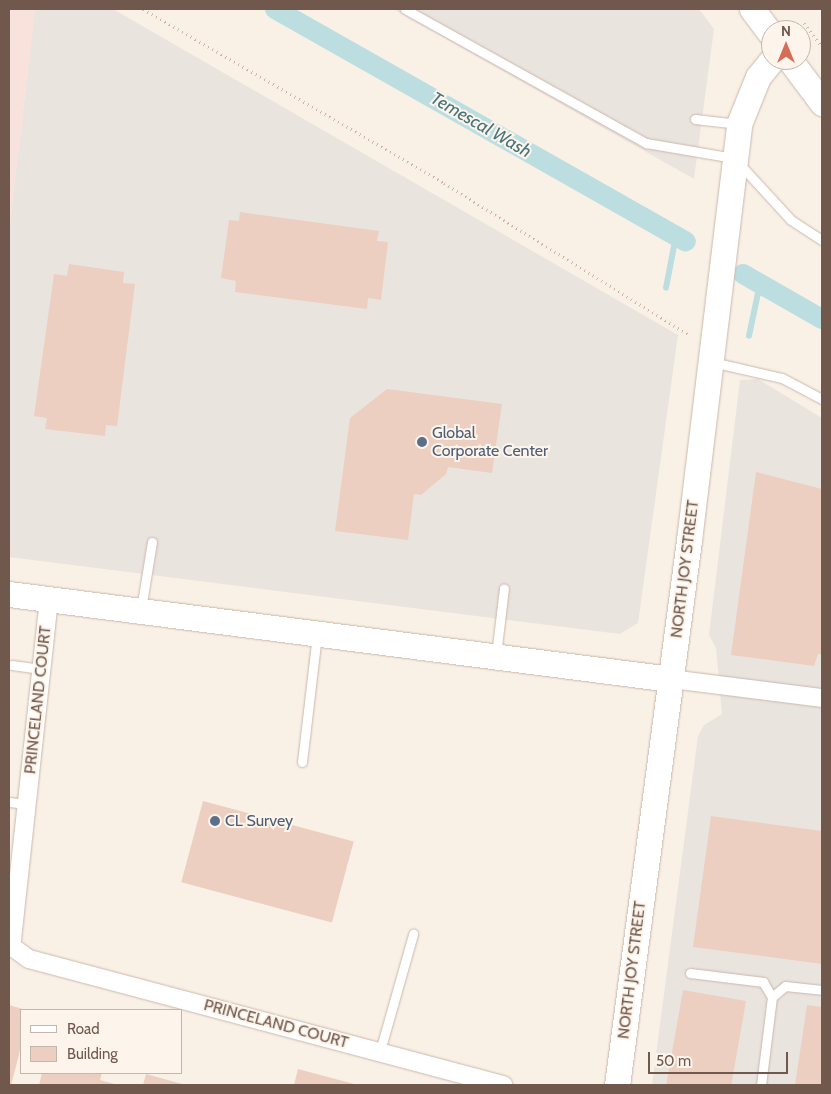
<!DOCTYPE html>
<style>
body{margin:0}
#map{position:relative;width:831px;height:1094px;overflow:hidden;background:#faf1e6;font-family:Cabin,sans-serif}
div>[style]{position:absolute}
.commercial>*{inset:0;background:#f9e2db}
.industrial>*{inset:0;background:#eae4df}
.stream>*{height:5.5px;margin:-2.75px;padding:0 2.75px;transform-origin:2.75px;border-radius:2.75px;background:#bcdee1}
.canal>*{height:20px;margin:-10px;padding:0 10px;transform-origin:10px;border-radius:10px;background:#bcdee1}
.building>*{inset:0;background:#eccfc0;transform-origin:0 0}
.path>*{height:3px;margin-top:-1.5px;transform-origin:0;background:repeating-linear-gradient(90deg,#d1b3a4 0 1px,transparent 0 5px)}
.roads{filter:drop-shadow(0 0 1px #cab8ad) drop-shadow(0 0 1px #cab8ad)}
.lane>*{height:9px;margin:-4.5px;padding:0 4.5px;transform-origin:4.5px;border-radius:4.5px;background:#fff}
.street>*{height:18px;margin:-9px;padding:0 9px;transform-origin:9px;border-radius:9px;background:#fff}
.secondary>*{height:25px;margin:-12.5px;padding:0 12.5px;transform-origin:12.5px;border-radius:12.5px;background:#fff}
.dots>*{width:14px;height:14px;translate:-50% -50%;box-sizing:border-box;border:2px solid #fdf5eb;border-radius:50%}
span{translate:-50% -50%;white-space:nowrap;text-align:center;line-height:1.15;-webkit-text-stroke:4px #fdf5eb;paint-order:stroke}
.service-label{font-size:16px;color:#4e5e75}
.left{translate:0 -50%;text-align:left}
.street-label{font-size:16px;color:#70584d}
.water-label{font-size:18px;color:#47747b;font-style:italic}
.frame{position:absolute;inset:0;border:10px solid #70584d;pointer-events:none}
.legend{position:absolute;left:20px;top:1009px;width:162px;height:65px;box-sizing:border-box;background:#fdf5eb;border:1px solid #c5b6ac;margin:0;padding:6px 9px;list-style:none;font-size:15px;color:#70584d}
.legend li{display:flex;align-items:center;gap:10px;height:25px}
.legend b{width:25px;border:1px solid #c5b6ac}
.north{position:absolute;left:761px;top:20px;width:50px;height:50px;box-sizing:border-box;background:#fdf5eb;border:1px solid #c5b6ac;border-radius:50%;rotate:0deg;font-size:14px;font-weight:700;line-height:20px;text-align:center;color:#70584d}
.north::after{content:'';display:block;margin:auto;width:18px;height:22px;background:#d66d58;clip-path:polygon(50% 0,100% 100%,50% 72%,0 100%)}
.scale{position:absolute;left:648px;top:1052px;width:140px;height:22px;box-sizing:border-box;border:2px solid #70584d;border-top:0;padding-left:6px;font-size:15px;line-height:18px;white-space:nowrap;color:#70584d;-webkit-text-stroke:4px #fdf5eb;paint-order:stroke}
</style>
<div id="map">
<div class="commercial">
<i style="clip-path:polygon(9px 9px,35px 9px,9px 231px)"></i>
</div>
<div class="industrial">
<i style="clip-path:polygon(35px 9px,113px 9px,678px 335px,638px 623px,620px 634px,9px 557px,9px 231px)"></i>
<i style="clip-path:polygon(393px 9px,699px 9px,714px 29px,694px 179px)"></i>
<i style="clip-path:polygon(758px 379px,822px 418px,822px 1085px,652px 1085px,698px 736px,704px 725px,722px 714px,716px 648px,709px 635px,740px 380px)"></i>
</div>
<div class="stream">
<i style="left:666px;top:288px;width:53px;rotate:-79.1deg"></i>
<i style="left:749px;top:336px;width:53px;rotate:-78.1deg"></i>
</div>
<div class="canal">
<i style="left:275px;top:9px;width:472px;rotate:29.5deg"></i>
<i style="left:743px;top:274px;width:91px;rotate:29.7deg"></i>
</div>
<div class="building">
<i style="clip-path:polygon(240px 212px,379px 231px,377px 241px,388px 242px,381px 300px,368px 298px,367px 309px,235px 292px,236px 281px,221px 278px,229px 220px,239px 221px)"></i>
<i style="clip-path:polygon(69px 264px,124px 272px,123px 283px,135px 284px,117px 426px,106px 425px,105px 436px,45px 429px,47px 418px,34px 416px,54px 274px,67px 276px)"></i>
<i style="clip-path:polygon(387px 389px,502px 404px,492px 473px,448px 467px,446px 474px,421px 495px,414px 494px,408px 540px,335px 531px,350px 418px)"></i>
<i style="clip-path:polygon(756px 472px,822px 489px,822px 654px,818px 654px,814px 666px,731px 655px)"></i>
<i style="left:203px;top:801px;width:156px;height:84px;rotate:15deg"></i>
<i style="clip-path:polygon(711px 816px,822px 831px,822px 964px,693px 947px)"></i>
<i style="left:683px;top:990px;width:64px;height:96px;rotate:10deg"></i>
<i style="clip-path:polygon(9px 1005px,26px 1010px,21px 1010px,21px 1047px,11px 1085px,9px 1085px)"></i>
<i style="clip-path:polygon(807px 1005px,822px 1007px,822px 1085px,795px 1085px)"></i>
<i style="clip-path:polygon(298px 1069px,358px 1085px,294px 1085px)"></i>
<i style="clip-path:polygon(42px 1073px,102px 1073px,100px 1080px,118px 1085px,39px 1085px)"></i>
<i style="clip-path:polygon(146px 1074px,186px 1085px,143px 1085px)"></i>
</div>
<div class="path">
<i style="left:143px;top:9px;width:348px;rotate:30deg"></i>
<i style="left:444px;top:183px;width:287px;rotate:31.8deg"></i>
<i style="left:804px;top:23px;width:30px;rotate:53deg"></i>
</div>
<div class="roads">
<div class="lane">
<i style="left:405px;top:9px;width:276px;rotate:29.1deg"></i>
<i style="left:646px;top:143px;width:89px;rotate:9.7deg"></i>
<i style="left:734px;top:158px;width:84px;rotate:47.4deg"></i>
<i style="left:791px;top:220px;width:37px;rotate:33deg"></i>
<i style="left:695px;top:119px;width:44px;rotate:6.5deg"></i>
<i style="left:712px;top:362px;width:72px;rotate:12.9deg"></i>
<i style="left:782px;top:378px;width:45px;rotate:27.7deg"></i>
<i style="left:141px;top:609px;width:68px;rotate:-80.7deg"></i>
<i style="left:496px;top:655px;width:67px;rotate:-83.2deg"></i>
<i style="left:12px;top:665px;width:29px;rotate:8deg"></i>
<i style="left:302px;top:762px;width:128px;rotate:-83.3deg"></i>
<i style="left:9px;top:802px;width:17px;rotate:7deg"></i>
<i style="left:690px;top:973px;width:74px;rotate:7deg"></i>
<i style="left:763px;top:982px;width:17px;rotate:59deg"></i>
<i style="left:380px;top:1051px;width:122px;rotate:-74.2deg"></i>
<i style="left:761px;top:1085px;width:89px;rotate:-82.9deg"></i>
<i style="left:772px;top:997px;width:17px;rotate:-40deg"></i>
<i style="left:785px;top:986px;width:37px;rotate:6deg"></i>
</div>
<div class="street">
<i style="left:49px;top:599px;width:349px;rotate:96.2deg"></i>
<i style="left:11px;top:946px;width:22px;rotate:36deg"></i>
<i style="left:29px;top:959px;width:491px;rotate:14.9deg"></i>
<i style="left:671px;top:679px;width:152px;rotate:7.2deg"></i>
</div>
<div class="secondary">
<i style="left:752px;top:9px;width:31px;rotate:53deg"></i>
<i style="left:790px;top:60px;width:54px;rotate:53.3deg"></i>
<i style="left:9px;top:594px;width:667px;rotate:7.32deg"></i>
<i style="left:617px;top:1085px;width:550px;rotate:-82.47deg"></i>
<i style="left:689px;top:540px;width:419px;rotate:-83.1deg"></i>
<i style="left:739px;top:124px;width:51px;rotate:-68deg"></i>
<i style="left:758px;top:77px;width:22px;rotate:-51deg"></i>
</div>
</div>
<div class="dots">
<i style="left:422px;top:442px;background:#5c6f8a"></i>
<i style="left:215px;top:821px;background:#5c6f8a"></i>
</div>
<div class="service-label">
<span class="left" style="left:432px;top:442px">Global<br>Corporate Center</span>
<span class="left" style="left:225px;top:821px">CL Survey</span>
</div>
<div class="street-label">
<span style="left:685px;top:569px;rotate:-83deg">NORTH JOY STREET</span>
<span style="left:38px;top:700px;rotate:-84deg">PRINCELAND COURT</span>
<span style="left:632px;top:970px;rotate:-83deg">NORTH JOY STREET</span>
<span style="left:276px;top:1024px;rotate:15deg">PRINCELAND COURT</span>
</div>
<div class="water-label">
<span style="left:481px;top:125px;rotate:30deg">Temescal Wash</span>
</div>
<div class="frame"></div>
<ul class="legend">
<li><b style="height:6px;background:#fff"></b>Road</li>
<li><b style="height:14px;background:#eccfc0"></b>Building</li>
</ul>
<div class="north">N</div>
<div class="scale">50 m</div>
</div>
